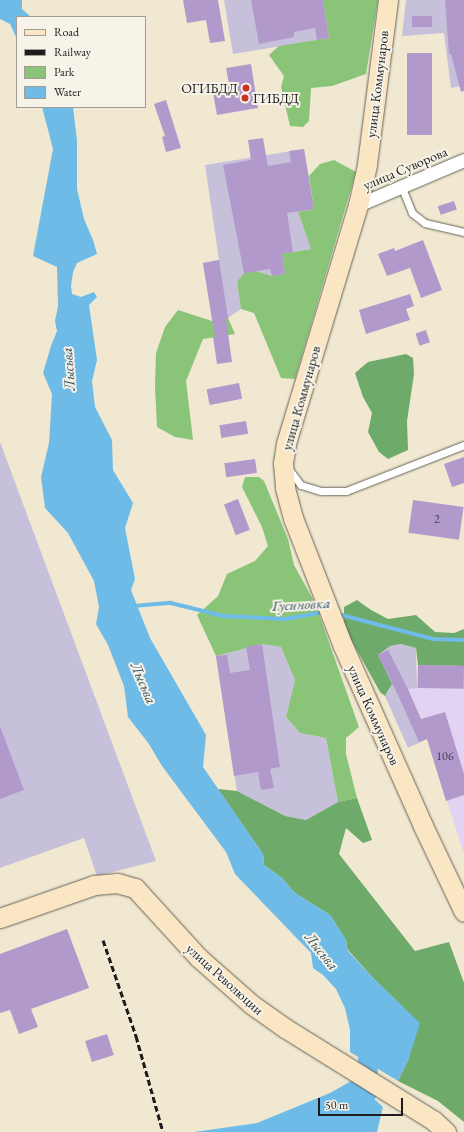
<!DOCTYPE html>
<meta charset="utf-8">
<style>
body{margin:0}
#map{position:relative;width:464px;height:1132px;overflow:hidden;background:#f0e8d0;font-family:"EB Garamond",serif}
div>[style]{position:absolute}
.built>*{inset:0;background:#e3d3f2}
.industrial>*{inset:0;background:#c6c0da}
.green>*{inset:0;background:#89c479}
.forest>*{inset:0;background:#6eaa69}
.water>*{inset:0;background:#6ebbe8}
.stream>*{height:3.5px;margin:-1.75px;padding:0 1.75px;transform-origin:1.75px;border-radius:1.75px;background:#6ebbe8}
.river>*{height:20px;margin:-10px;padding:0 10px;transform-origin:10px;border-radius:10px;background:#6ebbe8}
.building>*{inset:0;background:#b199cb;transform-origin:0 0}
.path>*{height:2px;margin-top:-1px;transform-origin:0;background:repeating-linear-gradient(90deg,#66635b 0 1px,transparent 0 4px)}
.roads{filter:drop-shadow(0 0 1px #66635b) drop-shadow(0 0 1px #66635b)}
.lane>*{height:7px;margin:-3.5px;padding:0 3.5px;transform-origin:3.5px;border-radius:3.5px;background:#fff}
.street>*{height:13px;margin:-6.5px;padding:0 6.5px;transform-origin:6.5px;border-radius:6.5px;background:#fff}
.secondary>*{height:19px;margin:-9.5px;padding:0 9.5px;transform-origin:9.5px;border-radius:9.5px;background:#fbe6c4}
.rail>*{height:3px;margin-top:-1.5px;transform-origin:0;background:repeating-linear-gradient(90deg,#1c1c1c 0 6px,transparent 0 9px)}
.dots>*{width:11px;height:11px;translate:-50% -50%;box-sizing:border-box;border:2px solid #f7f3e8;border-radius:50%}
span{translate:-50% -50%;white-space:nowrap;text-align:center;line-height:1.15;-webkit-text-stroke:4px #f7f3e8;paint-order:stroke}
.number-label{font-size:12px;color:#413b48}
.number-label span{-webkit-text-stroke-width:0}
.street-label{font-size:14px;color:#1c1c1c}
.poi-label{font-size:14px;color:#1c1c1c}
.right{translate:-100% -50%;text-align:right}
.left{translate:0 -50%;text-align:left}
.water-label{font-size:15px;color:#395463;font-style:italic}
.legend{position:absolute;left:16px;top:16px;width:130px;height:92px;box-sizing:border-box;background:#f7f3e8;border:1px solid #9f9d96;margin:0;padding:5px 7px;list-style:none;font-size:12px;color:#1c1c1c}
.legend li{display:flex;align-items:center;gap:8px;height:20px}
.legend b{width:20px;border:1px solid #9f9d96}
.scale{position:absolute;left:318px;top:1098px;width:85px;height:18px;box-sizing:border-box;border:2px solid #1c1c1c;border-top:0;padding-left:5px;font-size:12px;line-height:14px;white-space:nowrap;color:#1c1c1c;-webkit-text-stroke:3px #f7f3e8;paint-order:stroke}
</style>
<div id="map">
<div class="built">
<i style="clip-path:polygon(418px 665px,464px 666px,464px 854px,421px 719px,407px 689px,417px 687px)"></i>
</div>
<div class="industrial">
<i style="clip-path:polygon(224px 0,323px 0,329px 38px,233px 54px)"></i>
<i style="clip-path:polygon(406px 0,464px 0,461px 86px,451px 88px,444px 33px,402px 36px)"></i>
<i style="clip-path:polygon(304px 149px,314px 209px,298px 212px,311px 249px,282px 254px,285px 274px,272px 276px,256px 271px,237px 282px,241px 309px,228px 318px,212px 321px,203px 263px,219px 260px,205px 165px)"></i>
<i style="clip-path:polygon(0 442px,156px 861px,97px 876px,84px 838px,0 868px)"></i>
<i style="clip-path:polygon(262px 644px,281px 647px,295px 680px,286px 717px,300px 733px,326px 738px,338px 802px,306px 820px,285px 816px,237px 791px,216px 656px)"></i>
<i style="clip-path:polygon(401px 644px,416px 648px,417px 688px,407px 689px,421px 719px,427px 739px,408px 748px,385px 696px,390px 689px,378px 655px,390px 646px)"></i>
</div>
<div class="green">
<i style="clip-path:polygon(323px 0,378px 0,366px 74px,332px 86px,311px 88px,309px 121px,303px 127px,290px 126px,281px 87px,284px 76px,269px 55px,279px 46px,329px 38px)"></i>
<i style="clip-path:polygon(334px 160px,356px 172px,295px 379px,281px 378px,254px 313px,241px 309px,237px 282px,244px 273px,256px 271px,272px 276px,285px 274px,282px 254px,311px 249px,298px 212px,314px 209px,309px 176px,320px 164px)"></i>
<i style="clip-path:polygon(178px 310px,212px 321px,228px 318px,235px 334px,203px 339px,186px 381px,193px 440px,175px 437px,157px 427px,155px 387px,156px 353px,165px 327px)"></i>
<i style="clip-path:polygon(245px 477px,259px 477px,264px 481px,288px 539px,294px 565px,315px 603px,359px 727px,346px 738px,346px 754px,357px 798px,338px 802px,326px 738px,300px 733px,286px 717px,295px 680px,281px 647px,262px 644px,216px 656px,197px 615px,218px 596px,227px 574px,255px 561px,268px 546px,262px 527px,242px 487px)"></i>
</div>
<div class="forest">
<i style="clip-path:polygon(406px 354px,413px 358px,414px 374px,407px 421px,408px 450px,388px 459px,379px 452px,368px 432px,372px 413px,363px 397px,355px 373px,368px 362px)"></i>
<i style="clip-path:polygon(357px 600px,371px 610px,388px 619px,416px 615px,435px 632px,454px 633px,464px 629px,464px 666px,418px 665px,416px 648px,401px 644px,390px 646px,378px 655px,392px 684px,385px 696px,380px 692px,344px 627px,344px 607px)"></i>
<i style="clip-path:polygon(218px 789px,237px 791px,285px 816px,306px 820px,338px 802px,357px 798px,372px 840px,363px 843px,346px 828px,339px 854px,415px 951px,449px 942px,464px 983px,464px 1122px,438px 1101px,398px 1081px,409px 1058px,400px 1004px,374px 979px,347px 949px,346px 940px,330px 915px,295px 893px,282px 878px,264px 865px,263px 854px)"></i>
</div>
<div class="water">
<i style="clip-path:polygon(0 0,22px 0,22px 9px,31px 17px,17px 17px,17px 39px,10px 24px,0 19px)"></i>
<i style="clip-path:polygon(42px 107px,73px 107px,77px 141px,77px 189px,84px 219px,93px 240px,97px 254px,77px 263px,73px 272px,71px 286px,72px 294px,81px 297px,94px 292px,97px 297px,89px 305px,97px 360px,92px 381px,95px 407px,112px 440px,113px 470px,133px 503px,125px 528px,135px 579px,131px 590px,150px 638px,206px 735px,203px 767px,263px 854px,264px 865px,282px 878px,295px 893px,330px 915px,346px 940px,347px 950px,374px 979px,420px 1023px,409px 1058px,398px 1081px,350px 1052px,350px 1030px,345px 1008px,336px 989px,323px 975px,313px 968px,311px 953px,235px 874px,226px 852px,162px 766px,149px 744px,128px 717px,124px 686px,108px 645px,96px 624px,99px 607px,94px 581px,68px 533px,45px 508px,41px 477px,49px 443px,52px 394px,43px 373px,51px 346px,57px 331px,55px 321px,58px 306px,57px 267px,33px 256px,53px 149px)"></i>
<i style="clip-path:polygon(353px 1080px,383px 1107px,377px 1132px,194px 1132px,257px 1123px,330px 1093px)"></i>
</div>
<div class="stream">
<i style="left:133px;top:606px;width:38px;rotate:-5deg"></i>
<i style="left:171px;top:603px;width:55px;rotate:13.8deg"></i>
<i style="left:224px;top:616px;width:61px;rotate:2.8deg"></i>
<i style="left:285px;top:619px;width:41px;rotate:-9.9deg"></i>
<i style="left:338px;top:614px;width:98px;rotate:14.7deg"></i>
<i style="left:433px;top:639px;width:31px;rotate:2deg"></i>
</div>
<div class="river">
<i style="left:365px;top:1095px;width:4px;rotate:-56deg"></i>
<i style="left:367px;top:1092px;width:56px;rotate:-88deg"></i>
</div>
<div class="building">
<i style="clip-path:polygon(183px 0,218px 0,225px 41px,210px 43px,206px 20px,187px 23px)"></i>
<i style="clip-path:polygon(251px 0,323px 0,329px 38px,317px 40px,315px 28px,294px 32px,294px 37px,259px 44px)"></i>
<i style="clip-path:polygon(445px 0,464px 0,464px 91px,461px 92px,451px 54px,449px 54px)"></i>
<i style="left:432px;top:16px;width:11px;height:20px;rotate:90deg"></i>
<i style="left:407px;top:53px;width:25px;height:82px"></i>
<i style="clip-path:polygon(251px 64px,258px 108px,217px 115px,212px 87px,229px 84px,226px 68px)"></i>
<i style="clip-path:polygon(166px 100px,181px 148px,166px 152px,162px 137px,165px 136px,154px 104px)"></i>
<i style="clip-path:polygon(263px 138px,268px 166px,291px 162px,289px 151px,304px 149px,314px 209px,287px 213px,293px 252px,282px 254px,285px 274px,272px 276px,270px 269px,244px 273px,223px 165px,251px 160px,248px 140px)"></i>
<i style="left:454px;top:201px;width:9px;height:17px;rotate:72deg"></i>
<i style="clip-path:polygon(423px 240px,442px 290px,421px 298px,410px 268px,387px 276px,378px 254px,394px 248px,395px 251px)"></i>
<i style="clip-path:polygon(219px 260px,228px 318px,226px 319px,232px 362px,217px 364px,213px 337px,215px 337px,203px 263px)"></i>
<i style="clip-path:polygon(410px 294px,414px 306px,406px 309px,410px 320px,366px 334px,359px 310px)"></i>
<i style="left:426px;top:330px;width:13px;height:11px;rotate:72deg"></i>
<i style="left:239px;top:383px;width:16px;height:33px;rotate:79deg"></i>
<i style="left:246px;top:421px;width:13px;height:27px;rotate:81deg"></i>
<i style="clip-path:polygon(464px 457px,464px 483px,452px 487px,444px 464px)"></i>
<i style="left:255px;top:459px;width:14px;height:31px;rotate:82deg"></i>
<i style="left:238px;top:499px;width:33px;height:15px;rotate:69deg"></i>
<i style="left:413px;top:500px;width:51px;height:33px;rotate:8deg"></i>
<i style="clip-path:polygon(262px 644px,280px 767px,270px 769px,274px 788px,261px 790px,258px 772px,234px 776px,216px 656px,227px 655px,230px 673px,250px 670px,246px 647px)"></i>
<i style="clip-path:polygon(388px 650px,407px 687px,421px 719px,445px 712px,464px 774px,464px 795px,446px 801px,427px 739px,419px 742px,397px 693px,378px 655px)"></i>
<i style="left:418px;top:665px;width:46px;height:23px;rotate:1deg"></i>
<i style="clip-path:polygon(0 726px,24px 790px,0 799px)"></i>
<i style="clip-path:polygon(67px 929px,89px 988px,31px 1009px,38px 1027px,19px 1034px,10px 1010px,0 1013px,0 954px)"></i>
<i style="left:107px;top:1034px;width:22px;height:23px;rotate:72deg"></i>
</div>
<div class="path">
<i style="left:397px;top:169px;width:7px;rotate:82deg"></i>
</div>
<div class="roads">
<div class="lane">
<i style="left:402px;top:188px;width:27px;rotate:68deg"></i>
<i style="left:412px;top:213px;width:16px;rotate:38deg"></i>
<i style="left:425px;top:223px;width:40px;rotate:13deg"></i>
<i style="left:288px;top:468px;width:21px;rotate:53deg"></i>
<i style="left:301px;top:485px;width:21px;rotate:17deg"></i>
<i style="left:321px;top:491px;width:25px"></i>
<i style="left:346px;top:491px;width:127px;rotate:-21.3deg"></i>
</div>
<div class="street">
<i style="left:358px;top:205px;width:115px;rotate:-23deg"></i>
</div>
<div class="secondary">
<i style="left:388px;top:0;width:166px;rotate:97.3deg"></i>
<i style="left:367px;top:165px;width:41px;rotate:102.7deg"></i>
<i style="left:358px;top:205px;width:250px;rotate:106.8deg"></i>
<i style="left:286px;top:444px;width:19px;rotate:99deg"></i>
<i style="left:283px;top:463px;width:25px;rotate:85deg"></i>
<i style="left:285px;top:488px;width:31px;rotate:75deg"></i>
<i style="left:293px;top:518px;width:137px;rotate:68.7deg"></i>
<i style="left:343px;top:646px;width:197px;rotate:66deg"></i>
<i style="left:423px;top:826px;width:95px;rotate:64.5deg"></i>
<i style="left:0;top:918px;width:100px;rotate:-19.3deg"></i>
<i style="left:94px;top:885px;width:23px;rotate:-5deg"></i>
<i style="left:117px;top:883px;width:19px;rotate:16deg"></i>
<i style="left:135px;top:888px;width:95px;rotate:47.6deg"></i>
<i style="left:199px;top:958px;width:69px;rotate:41.5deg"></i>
<i style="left:251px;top:1004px;width:42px;rotate:35.2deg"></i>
<i style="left:285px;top:1028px;width:174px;rotate:31.9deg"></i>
<i style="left:433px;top:1120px;width:18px;rotate:43deg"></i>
</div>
</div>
<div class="rail">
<i style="left:103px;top:940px;width:102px;rotate:71deg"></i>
<i style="left:136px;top:1036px;width:100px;rotate:74.3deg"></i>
</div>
<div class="dots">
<i style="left:246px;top:88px;background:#c8321e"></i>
<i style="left:245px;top:98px;background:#c8321e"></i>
</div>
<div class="number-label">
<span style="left:437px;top:520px">2</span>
<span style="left:445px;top:757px">106</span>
</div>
<div class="street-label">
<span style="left:377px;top:84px;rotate:-83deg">улица Коммунаров</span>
<span style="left:405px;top:168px;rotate:-23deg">улица Суворова</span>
<span style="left:301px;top:398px;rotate:-74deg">улица Коммунаров</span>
<span style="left:374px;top:715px;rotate:66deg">улица Коммунаров</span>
<span style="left:225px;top:979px;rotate:42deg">улица Революции</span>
</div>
<div class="poi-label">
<span class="right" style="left:238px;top:88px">ОГИБДД</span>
<span class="left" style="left:253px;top:98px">ГИБДД</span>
</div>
<div class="water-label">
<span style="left:68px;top:369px;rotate:-94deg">Лысьва</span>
<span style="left:301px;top:604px;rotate:-3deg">Гусиновка</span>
<span style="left:144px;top:683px;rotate:67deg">Лысьва</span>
<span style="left:322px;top:951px;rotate:51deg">Лысьва</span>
</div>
<ul class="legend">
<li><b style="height:5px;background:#fbe6c4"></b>Road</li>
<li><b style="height:5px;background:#1c1c1c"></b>Railway</li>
<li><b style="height:11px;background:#89c479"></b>Park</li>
<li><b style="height:11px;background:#6ebbe8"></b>Water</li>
</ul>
<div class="scale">50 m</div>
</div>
